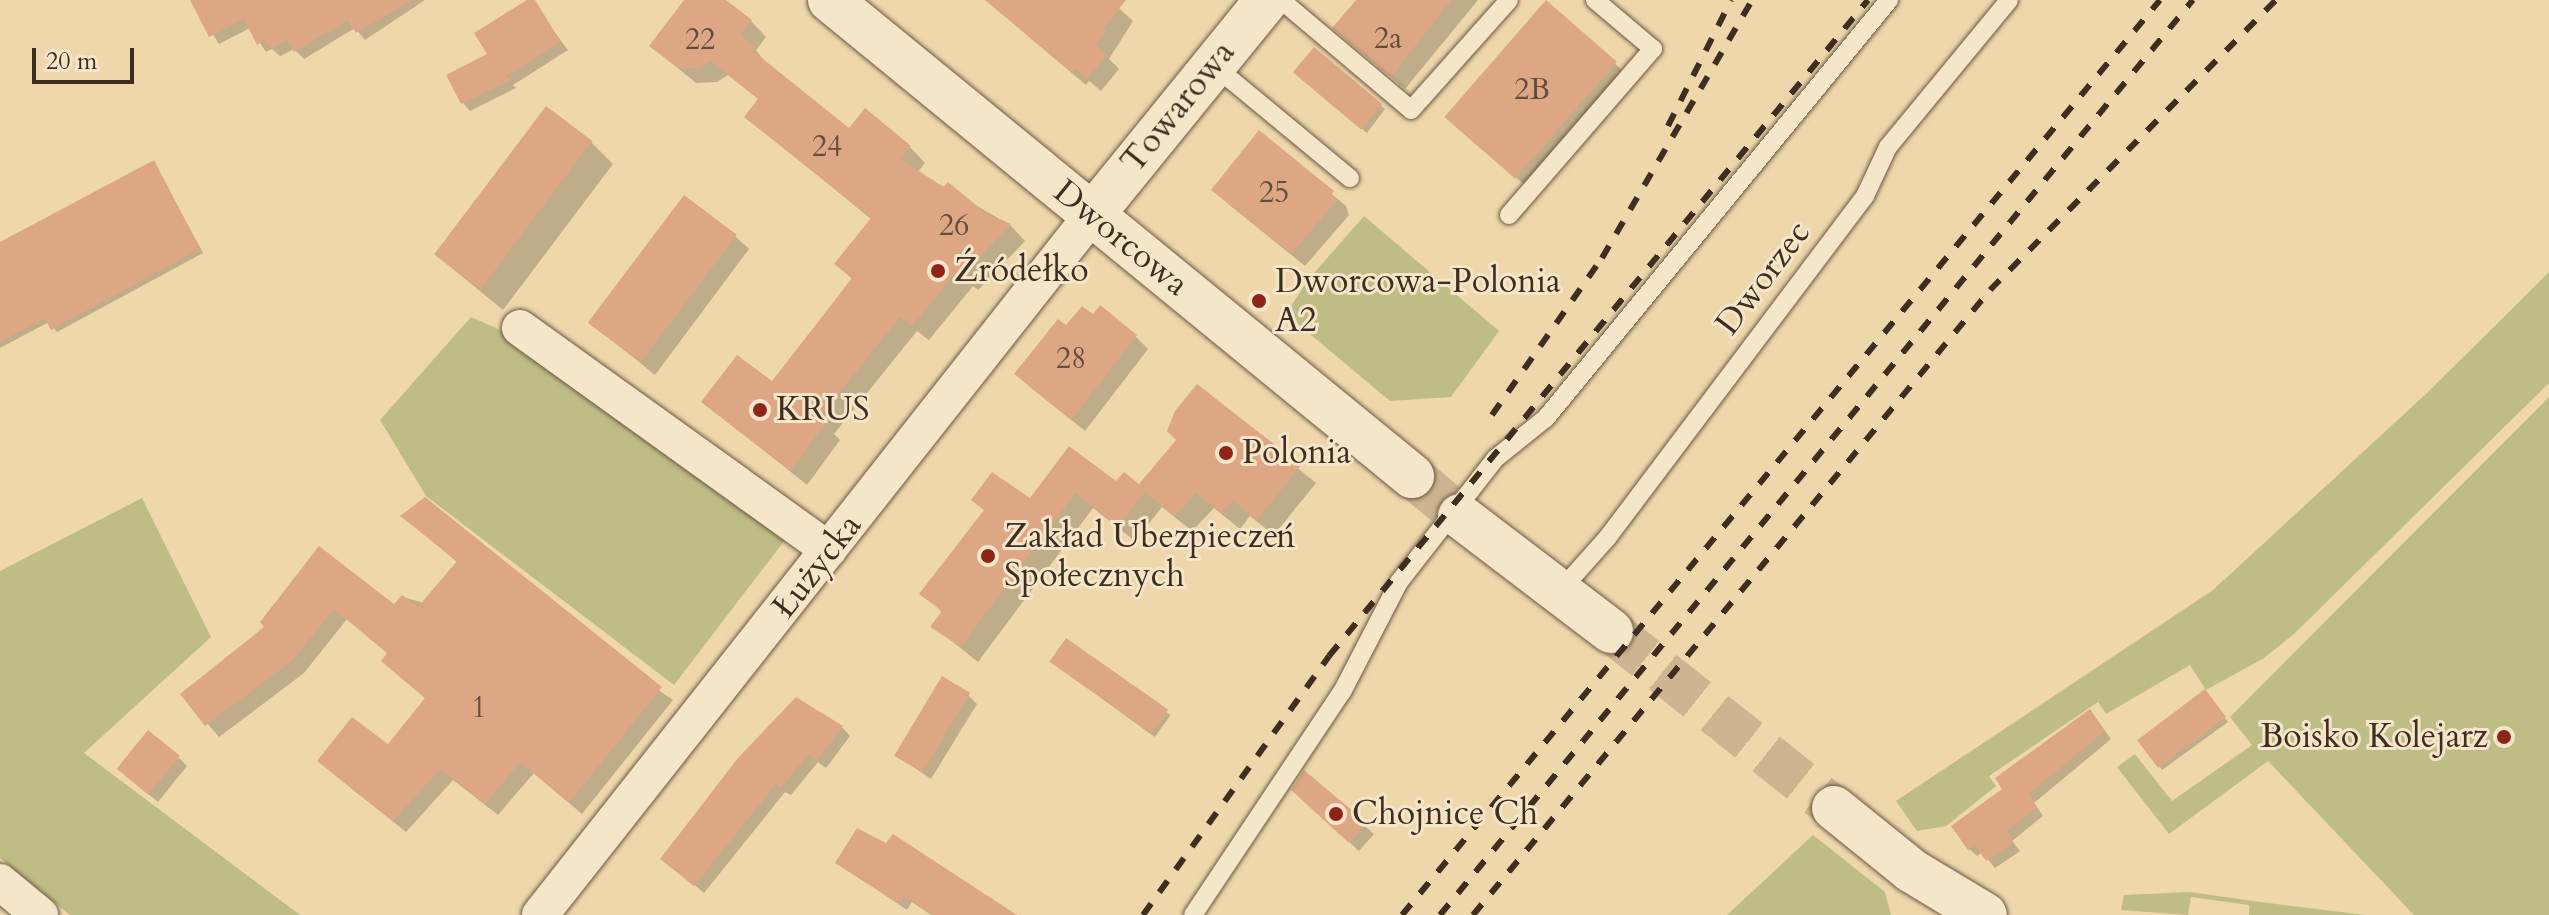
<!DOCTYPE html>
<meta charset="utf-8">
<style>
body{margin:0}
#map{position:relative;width:2549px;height:915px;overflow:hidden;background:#efd7ac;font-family:Cardo,serif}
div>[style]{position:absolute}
.green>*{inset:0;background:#bebd86}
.shadow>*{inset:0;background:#0003;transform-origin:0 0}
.building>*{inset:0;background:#dda786;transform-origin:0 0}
.tertiary-tunnel>*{height:44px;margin-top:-22px;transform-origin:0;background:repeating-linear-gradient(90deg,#ccb590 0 44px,transparent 0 66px)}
.roads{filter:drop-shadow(0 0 2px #6b5843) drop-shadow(0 0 2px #6b5843)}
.service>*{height:18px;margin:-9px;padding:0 9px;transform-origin:9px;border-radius:9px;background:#f5e5c9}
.minor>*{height:36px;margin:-18px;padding:0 18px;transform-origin:18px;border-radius:18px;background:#f5e5c9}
.tertiary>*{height:44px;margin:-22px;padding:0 22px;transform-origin:22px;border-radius:22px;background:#f5e5c9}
.rail>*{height:6px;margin-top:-3px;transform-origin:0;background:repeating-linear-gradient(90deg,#3f2d20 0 14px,transparent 0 28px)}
.dots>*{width:22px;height:22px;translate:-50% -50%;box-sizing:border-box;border:4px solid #f5e5c9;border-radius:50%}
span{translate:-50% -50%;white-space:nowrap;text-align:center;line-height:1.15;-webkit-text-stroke:6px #f5e5c9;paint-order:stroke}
.number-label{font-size:30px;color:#664c3a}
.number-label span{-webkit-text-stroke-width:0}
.street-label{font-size:34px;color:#3f2d20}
.poi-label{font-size:34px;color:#3f2d20}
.left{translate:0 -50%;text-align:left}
.right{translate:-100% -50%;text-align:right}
.scale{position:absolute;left:32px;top:48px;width:102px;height:36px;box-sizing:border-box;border:4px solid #3f2d20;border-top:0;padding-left:10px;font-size:24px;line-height:28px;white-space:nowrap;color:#3f2d20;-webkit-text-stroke:6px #f5e5c9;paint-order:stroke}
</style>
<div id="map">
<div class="green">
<i style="clip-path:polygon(1364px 216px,1499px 331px,1451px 397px,1390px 401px,1286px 314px,1307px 281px)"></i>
<i style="clip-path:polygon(2549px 272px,2549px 383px,2294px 634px,2264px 658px,2206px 690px,2190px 665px,2106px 714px,2098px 702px,1989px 776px,1996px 786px,1946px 826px,1917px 831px,1896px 801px,2213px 590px,2427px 393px)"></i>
<i style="clip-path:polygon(471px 317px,505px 332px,788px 536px,674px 685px,426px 496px,380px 420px)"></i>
<i style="clip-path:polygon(2549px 397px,2549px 915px,2414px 915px,2268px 761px,2169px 834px,2117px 767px,2135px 754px,2172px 801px,2252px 745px,2230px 717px)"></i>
<i style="clip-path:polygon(142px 498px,211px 637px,84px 753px,300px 915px,70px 915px,0 858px,0 571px)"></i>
<i style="clip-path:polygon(1813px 835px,1885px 892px,1891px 915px,1727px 915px)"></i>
<i style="clip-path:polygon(2190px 892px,2253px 901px,2365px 915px,2249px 915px,2249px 905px,2191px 897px,2188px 915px,2121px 910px,2124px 895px)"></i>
</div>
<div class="shadow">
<i style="clip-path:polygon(192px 0,425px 0,365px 40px,355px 28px,304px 59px,294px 49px,280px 56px,272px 49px,266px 52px,250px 28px,219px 44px)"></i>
<i style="clip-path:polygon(530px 0,568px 50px,513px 85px,516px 88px,470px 111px,463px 103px)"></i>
<i style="clip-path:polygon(698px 0,723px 0,751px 21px,766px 37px,756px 50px,768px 66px,850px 131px,910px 147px,925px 163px,918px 172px,1010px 225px,1025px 241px,978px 290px,973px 286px,929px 340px,917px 331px,834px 434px,840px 440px,807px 485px,704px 402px,772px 383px,853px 280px,836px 264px,872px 220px,747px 117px,760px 100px,728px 75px,717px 82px,696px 83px,651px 46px)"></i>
<i style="clip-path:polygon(999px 0,1110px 0,1133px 21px,1109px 59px,1119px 69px,1101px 91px,1089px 81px,1086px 85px,1008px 19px)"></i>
<i style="clip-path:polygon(1358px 0,1478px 0,1405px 89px,1348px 41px)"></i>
<i style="clip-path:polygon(1546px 3px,1629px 76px,1533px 192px,1462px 131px)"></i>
<i style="clip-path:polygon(1300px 77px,1381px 106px,1385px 109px,1367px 133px)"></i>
<i style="clip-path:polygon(1259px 133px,1346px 206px,1349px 215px,1305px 266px,1227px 203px)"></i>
<i style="clip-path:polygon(591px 142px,613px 164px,503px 310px,436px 255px)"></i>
<i style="clip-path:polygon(154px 162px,203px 253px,57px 332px,49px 322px,0 348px,0 245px)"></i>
<i style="clip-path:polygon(735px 236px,749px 249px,655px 375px,591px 323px)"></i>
<i style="clip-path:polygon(1066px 328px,1135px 336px,1148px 349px,1085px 431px,1030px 387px)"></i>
<i style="clip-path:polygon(1198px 387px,1316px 483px,1274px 535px,1250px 516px,1240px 529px,1214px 508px,1192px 531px,1162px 507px,1135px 541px,1093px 508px,978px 662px,933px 626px,943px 613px,922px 593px,986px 512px,973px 499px,1031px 501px,1117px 484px,1140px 487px,1179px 440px)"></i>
<i style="clip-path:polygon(403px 516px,673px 700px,582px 814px,534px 773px,498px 815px,453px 780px,406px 832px,332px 773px,320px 761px,388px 747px,427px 700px,384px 661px,389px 654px,347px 619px,304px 673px,219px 737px,183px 695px,267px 628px,320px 549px,395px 607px,403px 597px,424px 603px,458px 563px)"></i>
<i style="left:1067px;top:640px;width:128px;height:27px;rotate:36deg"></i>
<i style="clip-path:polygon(968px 695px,977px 704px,931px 779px,896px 755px)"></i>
<i style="clip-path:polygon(2209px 696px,2228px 722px,2162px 770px,2139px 739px)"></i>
<i style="clip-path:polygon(2097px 720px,2111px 739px,2034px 803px,2043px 816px,2012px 841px,2020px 851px,1995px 868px,1982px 852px,1977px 856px,1969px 849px)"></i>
<i style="clip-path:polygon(842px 727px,850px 736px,826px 768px,818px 762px,791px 795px,785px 792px,704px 893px,663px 858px)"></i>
<i style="clip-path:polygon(179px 758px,187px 766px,158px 802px,128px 777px)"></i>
<i style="clip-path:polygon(1304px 773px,1374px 834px,1359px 851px,1302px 799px)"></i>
<i style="clip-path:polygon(838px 863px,1010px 915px,931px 915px,912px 902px,907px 910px)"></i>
</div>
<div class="building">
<i style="clip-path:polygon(190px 0,413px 0,356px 33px,348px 20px,294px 52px,287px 40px,270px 49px,265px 40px,257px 45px,244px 19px,209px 37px)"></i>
<i style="clip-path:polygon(527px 0,535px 0,561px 42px,506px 76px,511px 80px,461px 104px,446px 75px,487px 54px,474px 33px)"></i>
<i style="clip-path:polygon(684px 0,726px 0,752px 20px,740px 35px,756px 47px,753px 51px,849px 128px,865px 108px,911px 146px,901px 159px,943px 187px,948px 182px,987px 214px,1011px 224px,962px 276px,956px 272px,912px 326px,900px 317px,819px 418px,826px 423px,790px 471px,701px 402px,737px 355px,772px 381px,852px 278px,834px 264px,871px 218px,744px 117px,758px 99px,711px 61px,700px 68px,678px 68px,649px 46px)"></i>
<i style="clip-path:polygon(985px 0,1126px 0,1103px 29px,1106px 32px,1096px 45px,1107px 55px,1087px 79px,1075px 69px,1072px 73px)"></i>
<i style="clip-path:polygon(1356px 0,1451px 0,1391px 77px,1332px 28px)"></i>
<i style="left:1546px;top:0;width:94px;height:155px;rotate:41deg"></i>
<i style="left:1314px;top:47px;width:89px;height:33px;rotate:40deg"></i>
<i style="left:546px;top:106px;width:58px;height:186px;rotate:37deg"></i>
<i style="clip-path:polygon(1259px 130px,1334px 191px,1331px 195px,1337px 200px,1291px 254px,1211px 190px)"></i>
<i style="clip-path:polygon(154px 160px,200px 249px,51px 330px,45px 319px,0 342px,0 242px)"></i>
<i style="left:684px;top:195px;width:66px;height:160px;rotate:37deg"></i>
<i style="clip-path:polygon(1100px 305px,1137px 335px,1071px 420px,1014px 374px,1058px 319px,1066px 325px,1082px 306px,1093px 314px)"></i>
<i style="clip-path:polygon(1197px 384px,1301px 465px,1257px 520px,1233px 501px,1222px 514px,1196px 493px,1174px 516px,1145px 492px,1118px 526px,1075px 493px,961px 647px,930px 627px,942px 611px,919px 594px,984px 510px,971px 500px,992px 472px,1030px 498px,1069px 446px,1116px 481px,1124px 472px,1139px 484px,1176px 440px,1167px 431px,1175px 411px)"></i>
<i style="clip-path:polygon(425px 497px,662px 687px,569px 803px,520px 762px,485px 804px,440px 769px,393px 821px,317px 761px,352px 717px,388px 744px,425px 698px,381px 661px,387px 653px,334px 609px,292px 661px,205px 726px,180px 694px,264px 627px,260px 622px,319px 546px,394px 604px,402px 595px,418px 607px,457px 561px,400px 516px)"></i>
<i style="left:1066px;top:638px;width:125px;height:29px;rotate:35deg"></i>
<i style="left:942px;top:676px;width:33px;height:93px;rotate:31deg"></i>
<i style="left:2205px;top:689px;width:35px;height:85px;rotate:53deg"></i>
<i style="clip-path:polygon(796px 697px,843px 726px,817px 761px,808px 754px,781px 788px,776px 784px,694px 886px,660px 859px,738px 758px)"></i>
<i style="clip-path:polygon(2090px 709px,2105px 731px,2028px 794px,2037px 807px,2006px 832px,2014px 843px,1986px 861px,1975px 845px,1968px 850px,1951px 826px,2002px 789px,1995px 778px)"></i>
<i style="left:148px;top:730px;width:41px;height:50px;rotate:39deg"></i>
<i style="clip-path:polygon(1304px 770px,1367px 823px,1349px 843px,1291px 790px)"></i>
<i style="clip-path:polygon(857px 828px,886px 843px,893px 834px,1017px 915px,932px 915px,904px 896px,899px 904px,835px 863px)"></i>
</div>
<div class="tertiary-tunnel">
<i style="left:1412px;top:476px;width:62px;rotate:39.8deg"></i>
<i style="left:1611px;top:631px;width:285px;rotate:38.4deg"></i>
</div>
<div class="roads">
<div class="service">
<i style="left:1281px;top:0;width:170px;rotate:40.2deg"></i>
<i style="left:1411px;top:110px;width:147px;rotate:-48.3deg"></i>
<i style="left:1212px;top:64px;width:179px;rotate:39.6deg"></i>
<i style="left:1509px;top:215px;width:220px;rotate:-49.1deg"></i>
<i style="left:1653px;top:49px;width:76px;rotate:-139.8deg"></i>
<i style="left:1560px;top:591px;width:72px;rotate:-48.4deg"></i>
<i style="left:1608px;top:537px;width:427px;rotate:-53deg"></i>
<i style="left:1865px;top:196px;width:54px;rotate:-64.9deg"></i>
<i style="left:1888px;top:147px;width:190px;rotate:-50.5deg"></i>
<i style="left:1193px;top:915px;width:268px;rotate:-56.3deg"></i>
<i style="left:1342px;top:692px;width:124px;rotate:-62.6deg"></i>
<i style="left:1399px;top:582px;width:157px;rotate:-52deg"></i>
<i style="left:1496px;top:458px;width:64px;rotate:-38.7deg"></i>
<i style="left:1546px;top:418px;width:541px;rotate:-50.63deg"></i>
</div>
<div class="minor">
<i style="left:520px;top:328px;width:380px;rotate:35.7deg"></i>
<i style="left:0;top:882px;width:52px;rotate:39.5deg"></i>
<i style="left:540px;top:915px;width:891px;rotate:-51.74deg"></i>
</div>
<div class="tertiary">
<i style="left:830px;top:0;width:752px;rotate:39.28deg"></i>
<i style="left:1092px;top:215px;width:277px;rotate:-50.9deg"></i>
<i style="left:1460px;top:516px;width:190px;rotate:37.3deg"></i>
<i style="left:1834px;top:808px;width:100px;rotate:38.9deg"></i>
<i style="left:1912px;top:871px;width:85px;rotate:31.1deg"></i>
</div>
</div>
<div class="rail">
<i style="left:1668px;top:126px;width:141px;rotate:-63.4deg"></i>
<i style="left:1492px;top:415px;width:192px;rotate:-55deg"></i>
<i style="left:1602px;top:258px;width:298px;rotate:-59.8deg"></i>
<i style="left:1143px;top:915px;width:319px;rotate:-54.3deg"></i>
<i style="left:1329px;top:656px;width:849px;rotate:-50.59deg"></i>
<i style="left:1402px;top:915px;width:1188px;rotate:-50.36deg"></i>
<i style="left:1440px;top:915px;width:1185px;rotate:-50.55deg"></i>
<i style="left:1473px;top:915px;width:811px;rotate:-50.4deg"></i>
<i style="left:1990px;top:290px;width:407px;rotate:-45.4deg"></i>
</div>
<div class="dots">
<i style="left:938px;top:271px;background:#8f2418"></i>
<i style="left:1259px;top:301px;background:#8f2418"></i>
<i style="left:760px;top:410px;background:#8f2418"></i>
<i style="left:1226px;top:453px;background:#8f2418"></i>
<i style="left:988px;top:556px;background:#8f2418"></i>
<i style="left:2504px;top:737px;background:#8f2418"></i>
<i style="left:1336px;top:814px;background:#8f2418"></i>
</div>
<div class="number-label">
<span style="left:1388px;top:39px">2a</span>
<span style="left:700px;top:40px">22</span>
<span style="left:1532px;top:90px">2B</span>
<span style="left:827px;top:147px">24</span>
<span style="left:1274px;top:193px">25</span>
<span style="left:954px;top:226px">26</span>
<span style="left:1071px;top:359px">28</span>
<span style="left:479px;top:708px">1</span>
</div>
<div class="street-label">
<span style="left:1178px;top:107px;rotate:-51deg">Towarowa</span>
<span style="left:1121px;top:238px;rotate:39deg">Dworcowa</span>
<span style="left:1763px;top:278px;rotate:-53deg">Dworzec</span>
<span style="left:817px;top:566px;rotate:-52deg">Łużycka</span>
</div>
<div class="poi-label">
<span class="left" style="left:954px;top:271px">Źródełko</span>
<span class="left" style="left:1275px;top:301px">Dworcowa-Polonia<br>A2</span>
<span class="left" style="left:776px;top:410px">KRUS</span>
<span class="left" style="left:1242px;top:453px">Polonia</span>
<span class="left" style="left:1004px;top:556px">Zakład Ubezpieczeń<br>Społecznych</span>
<span class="right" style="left:2488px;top:737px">Boisko Kolejarz</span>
<span class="left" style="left:1352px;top:814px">Chojnice Ch</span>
</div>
<div class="scale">20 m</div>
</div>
